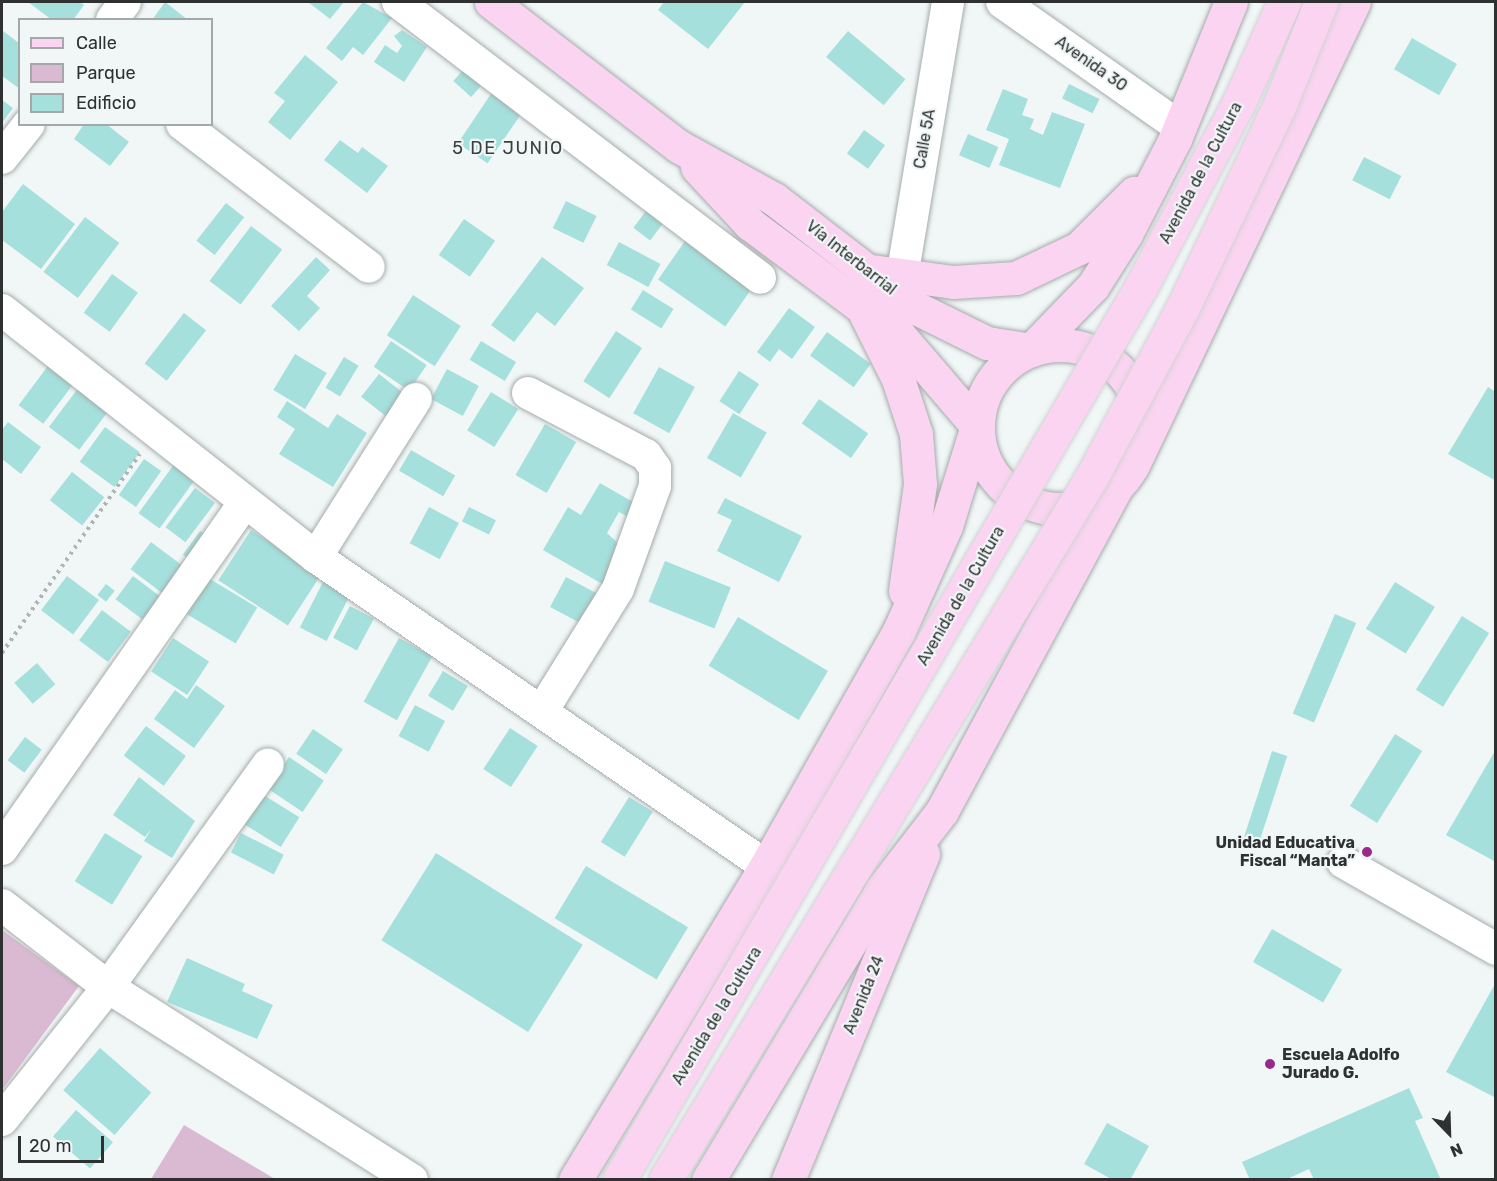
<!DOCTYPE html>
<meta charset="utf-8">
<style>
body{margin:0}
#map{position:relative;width:1497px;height:1181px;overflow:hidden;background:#f1f7f7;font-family:Rubik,sans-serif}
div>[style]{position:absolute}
.green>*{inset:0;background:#dabad2}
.building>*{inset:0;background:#a5e0dc;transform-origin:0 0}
.path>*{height:4px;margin-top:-2px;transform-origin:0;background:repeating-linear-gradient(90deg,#afb4b4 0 3px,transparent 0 7.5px)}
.roads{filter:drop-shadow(0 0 2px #a5abaa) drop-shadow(0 0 2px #a5abaa)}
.minor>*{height:32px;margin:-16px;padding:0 16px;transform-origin:16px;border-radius:16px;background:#fff}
.major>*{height:33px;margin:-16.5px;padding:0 16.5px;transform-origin:16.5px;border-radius:16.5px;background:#fad4f1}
.major>.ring{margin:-16.5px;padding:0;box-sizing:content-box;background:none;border:33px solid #fad4f1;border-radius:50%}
.bridges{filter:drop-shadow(0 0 2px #d1d2d2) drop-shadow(0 0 2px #d1d2d2)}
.major-bridge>*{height:33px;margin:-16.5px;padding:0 16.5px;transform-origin:16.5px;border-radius:16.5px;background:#fad4f1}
.dots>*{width:16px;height:16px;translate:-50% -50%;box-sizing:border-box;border:3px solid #f1f7f7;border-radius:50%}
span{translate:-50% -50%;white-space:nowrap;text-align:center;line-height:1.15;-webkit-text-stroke:4.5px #f1f7f7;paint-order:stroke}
.street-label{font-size:16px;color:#2f3131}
.poi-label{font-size:16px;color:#2f3131;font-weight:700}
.right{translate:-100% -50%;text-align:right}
.left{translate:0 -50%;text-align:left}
.neighbourhood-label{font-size:18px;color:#3a3f3f;letter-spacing:1.5px}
.frame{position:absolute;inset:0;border:3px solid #2f3131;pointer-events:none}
.legend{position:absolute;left:18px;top:18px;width:195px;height:108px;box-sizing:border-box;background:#f1f7f7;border:2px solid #a3a8a8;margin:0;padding:8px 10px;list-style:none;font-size:18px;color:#2f3131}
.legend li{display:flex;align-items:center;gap:12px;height:30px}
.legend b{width:30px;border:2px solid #a3a8a8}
.north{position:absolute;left:1419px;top:1103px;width:60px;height:60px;-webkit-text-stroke:4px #f1f7f7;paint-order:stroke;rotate:157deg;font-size:16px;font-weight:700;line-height:24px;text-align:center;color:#2f3131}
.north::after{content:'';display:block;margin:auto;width:21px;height:27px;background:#2f3131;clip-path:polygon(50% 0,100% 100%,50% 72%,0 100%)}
.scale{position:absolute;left:18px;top:1136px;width:86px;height:27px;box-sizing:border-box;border:3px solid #2f3131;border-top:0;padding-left:8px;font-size:18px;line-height:21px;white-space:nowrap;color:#2f3131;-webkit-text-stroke:4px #f1f7f7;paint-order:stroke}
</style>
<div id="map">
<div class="green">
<i style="clip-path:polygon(2px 930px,79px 986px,2px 1090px)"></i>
<i style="clip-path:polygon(184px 1125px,275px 1179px,151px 1179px)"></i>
</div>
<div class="building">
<i style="clip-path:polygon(28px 2px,80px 2px,84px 5px,73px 20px,52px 20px)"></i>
<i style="clip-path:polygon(165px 2px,188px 20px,152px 20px)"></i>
<i style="clip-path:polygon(308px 2px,344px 2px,330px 19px)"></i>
<i style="clip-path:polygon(363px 2px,392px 18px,363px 55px,353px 47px,342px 61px,326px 48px)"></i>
<i style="clip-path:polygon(664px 2px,745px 2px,708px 49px,658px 10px)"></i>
<i style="clip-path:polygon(2px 30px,20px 44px,20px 89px,2px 76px)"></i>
<i style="clip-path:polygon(402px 30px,427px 47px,404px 82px,374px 62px,385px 45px,397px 53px,402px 46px,394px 36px)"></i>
<i style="left:848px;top:31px;width:75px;height:34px;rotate:40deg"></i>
<i style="left:1412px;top:38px;width:52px;height:36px;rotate:30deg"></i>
<i style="clip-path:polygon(305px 55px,338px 82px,290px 140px,268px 122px,285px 101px,274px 93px)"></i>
<i style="left:464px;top:69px;width:24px;height:16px;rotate:42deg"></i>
<i style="left:1069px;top:84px;width:34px;height:16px;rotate:26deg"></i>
<i style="clip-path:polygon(1003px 89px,1028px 99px,1022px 115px,1034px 119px,1030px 129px,1043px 135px,1052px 112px,1085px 124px,1060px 188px,999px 165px,1009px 139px,986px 130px)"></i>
<i style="left:493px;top:91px;width:36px;height:63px;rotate:34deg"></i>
<i style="clip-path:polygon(2px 100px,13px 108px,2px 123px)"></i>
<i style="clip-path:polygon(84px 124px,106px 124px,129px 142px,110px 166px,74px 139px)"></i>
<i style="left:864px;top:130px;width:26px;height:29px;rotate:36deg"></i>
<i style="left:968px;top:134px;width:33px;height:23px;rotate:23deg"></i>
<i style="clip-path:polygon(340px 140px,358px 153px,362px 147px,388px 166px,367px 193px,324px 160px)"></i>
<i style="left:1364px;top:157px;width:42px;height:26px;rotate:27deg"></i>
<i style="clip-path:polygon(23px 184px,75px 224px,41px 269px,2px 240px,2px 212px)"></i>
<i style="left:566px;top:201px;width:34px;height:30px;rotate:26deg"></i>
<i style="left:226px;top:203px;width:23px;height:48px;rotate:38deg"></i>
<i style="left:652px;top:203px;width:21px;height:31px;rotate:37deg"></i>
<i style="left:85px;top:217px;width:43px;height:69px;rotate:37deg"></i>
<i style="left:464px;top:219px;width:38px;height:44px;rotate:35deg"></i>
<i style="left:251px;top:226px;width:39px;height:69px;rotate:37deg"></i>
<i style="left:685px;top:241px;width:82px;height:47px;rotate:35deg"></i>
<i style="left:619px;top:242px;width:47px;height:26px;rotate:28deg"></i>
<i style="clip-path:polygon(316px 257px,330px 270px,307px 296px,320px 308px,299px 331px,271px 306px)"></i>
<i style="clip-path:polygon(542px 257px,584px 288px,555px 326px,537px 312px,514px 342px,491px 325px)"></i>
<i style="left:112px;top:274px;width:32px;height:48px;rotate:36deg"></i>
<i style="left:643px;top:290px;width:36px;height:23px;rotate:32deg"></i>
<i style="left:413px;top:295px;width:57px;height:48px;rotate:33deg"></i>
<i style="clip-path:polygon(789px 308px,815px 327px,792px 359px,779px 349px,770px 362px,757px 352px)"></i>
<i style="left:184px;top:313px;width:28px;height:64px;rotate:38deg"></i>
<i style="left:616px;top:331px;width:31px;height:60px;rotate:33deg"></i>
<i style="left:827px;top:332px;width:54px;height:29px;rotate:36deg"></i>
<i style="left:391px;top:341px;width:43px;height:31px;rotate:34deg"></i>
<i style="left:481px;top:341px;width:41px;height:22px;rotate:31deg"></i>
<i style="left:295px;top:354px;width:37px;height:42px;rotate:31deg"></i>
<i style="left:344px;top:357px;width:17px;height:36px;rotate:31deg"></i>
<i style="left:48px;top:366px;width:31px;height:49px;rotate:37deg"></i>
<i style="left:659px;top:367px;width:41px;height:53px;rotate:29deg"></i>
<i style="left:447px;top:369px;width:36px;height:34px;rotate:28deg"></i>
<i style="left:739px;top:371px;width:24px;height:36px;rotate:33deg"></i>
<i style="left:379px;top:374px;width:34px;height:29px;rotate:38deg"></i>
<i style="left:79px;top:387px;width:38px;height:50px;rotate:37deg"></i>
<i style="clip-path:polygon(1488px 387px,1496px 392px,1496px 481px,1448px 454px)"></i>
<i style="left:491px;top:392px;width:32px;height:45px;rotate:32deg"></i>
<i style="left:819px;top:399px;width:60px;height:30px;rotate:35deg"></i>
<i style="clip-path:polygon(287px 401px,328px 428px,337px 414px,367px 433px,333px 487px,279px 454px,295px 429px,277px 417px)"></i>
<i style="left:733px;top:413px;width:39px;height:52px;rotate:30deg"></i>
<i style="clip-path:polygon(8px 422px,41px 447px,21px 474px,2px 459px,2px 430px)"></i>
<i style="left:545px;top:424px;width:36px;height:59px;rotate:30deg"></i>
<i style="left:105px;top:427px;width:43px;height:43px;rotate:36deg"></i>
<i style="left:411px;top:450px;width:51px;height:24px;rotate:30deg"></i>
<i style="left:144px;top:459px;width:21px;height:44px;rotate:35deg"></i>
<i style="left:175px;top:463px;width:26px;height:62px;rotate:36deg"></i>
<i style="left:72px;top:472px;width:41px;height:36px;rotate:38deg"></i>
<i style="clip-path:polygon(600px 483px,645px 509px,637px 522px,619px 512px,607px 533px,623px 548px,611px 589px,543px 550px,568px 507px,581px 515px)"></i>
<i style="left:195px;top:488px;width:25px;height:49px;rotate:37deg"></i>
<i style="clip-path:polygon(725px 498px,802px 536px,779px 582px,717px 551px,732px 520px,717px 513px)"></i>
<i style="left:429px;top:507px;width:34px;height:41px;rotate:28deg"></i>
<i style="left:469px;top:507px;width:30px;height:16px;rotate:26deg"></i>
<i style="left:251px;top:530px;width:83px;height:60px;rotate:33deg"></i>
<i style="left:200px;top:531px;width:14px;height:29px;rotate:36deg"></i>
<i style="left:151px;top:542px;width:40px;height:34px;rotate:37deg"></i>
<i style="left:665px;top:561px;width:71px;height:44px;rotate:22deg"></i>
<i style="left:67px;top:576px;width:40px;height:43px;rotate:37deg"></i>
<i style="left:133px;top:576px;width:45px;height:29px;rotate:37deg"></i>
<i style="left:205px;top:576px;width:61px;height:42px;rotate:31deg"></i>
<i style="left:566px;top:577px;width:49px;height:34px;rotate:28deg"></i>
<i style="left:323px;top:582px;width:30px;height:51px;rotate:27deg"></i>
<i style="left:1395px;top:582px;width:47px;height:55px;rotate:32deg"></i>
<i style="left:106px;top:584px;width:11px;height:14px;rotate:38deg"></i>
<i style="left:350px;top:606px;width:27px;height:36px;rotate:28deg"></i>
<i style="left:102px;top:610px;width:36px;height:38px;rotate:37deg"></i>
<i style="left:1335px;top:614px;width:23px;height:108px;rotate:23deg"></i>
<i style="left:1462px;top:616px;width:32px;height:87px;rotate:32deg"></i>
<i style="left:738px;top:617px;width:105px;height:57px;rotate:31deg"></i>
<i style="left:173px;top:638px;width:43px;height:40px;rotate:33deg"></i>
<i style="left:399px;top:638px;width:38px;height:73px;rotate:29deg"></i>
<i style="left:37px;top:663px;width:28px;height:30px;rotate:49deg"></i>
<i style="left:443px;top:671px;width:29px;height:29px;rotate:31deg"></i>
<i style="clip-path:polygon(196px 685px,225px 706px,194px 748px,154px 719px,175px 690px,187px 699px)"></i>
<i style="left:415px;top:705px;width:34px;height:35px;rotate:28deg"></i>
<i style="left:146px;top:726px;width:50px;height:37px;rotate:37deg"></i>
<i style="left:510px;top:728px;width:33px;height:49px;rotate:33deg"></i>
<i style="left:313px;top:729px;width:36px;height:30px;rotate:34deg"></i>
<i style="left:1395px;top:734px;width:32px;height:85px;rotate:32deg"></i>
<i style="left:25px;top:737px;width:21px;height:29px;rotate:37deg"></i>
<i style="clip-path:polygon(1496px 749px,1496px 862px,1446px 835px)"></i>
<i style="left:1272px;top:751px;width:16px;height:90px;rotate:18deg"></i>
<i style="left:289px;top:757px;width:42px;height:38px;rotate:34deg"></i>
<i style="clip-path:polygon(139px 777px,195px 821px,172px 858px,144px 841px,152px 828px,145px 837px,113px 815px)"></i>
<i style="left:262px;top:794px;width:44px;height:35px;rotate:32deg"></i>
<i style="left:629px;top:797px;width:28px;height:53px;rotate:32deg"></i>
<i style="left:105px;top:833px;width:44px;height:57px;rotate:32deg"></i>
<i style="left:241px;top:833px;width:48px;height:22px;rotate:27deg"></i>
<i style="left:436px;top:853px;width:173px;height:103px;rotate:32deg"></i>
<i style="left:586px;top:866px;width:119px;height:61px;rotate:31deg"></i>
<i style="left:1272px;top:929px;width:81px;height:38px;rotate:30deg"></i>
<i style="clip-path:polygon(187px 958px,245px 984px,242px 991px,273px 1005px,257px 1039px,167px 1002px)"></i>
<i style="clip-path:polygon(1496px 982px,1496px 1098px,1446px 1072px)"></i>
<i style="left:100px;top:1048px;width:68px;height:56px;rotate:41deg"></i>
<i style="clip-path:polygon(1409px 1088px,1423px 1118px,1415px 1121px,1441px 1180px,1314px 1180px,1309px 1169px,1285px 1180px,1250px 1180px,1242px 1162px)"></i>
<i style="left:76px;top:1110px;width:49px;height:35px;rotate:41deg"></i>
<i style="clip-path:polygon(1107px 1123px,1149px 1146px,1130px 1180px,1113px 1180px,1084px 1164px)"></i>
</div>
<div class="path">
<i style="left:2px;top:653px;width:242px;rotate:-55.3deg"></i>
</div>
<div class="roads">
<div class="minor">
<i style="left:398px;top:2px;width:455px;rotate:37.3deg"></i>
<i style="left:1002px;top:2px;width:218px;rotate:35.1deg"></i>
<i style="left:112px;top:20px;width:22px;rotate:-54deg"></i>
<i style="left:182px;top:124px;width:235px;rotate:37.4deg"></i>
<i style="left:2px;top:158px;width:43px;rotate:-51.5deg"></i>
<i style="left:902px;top:277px;width:279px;rotate:-80.5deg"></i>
<i style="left:2px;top:310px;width:400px;rotate:38.2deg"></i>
<i style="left:316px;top:557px;width:546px;rotate:34.48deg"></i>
<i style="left:528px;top:393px;width:133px;rotate:27.7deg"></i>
<i style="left:646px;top:455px;width:16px;rotate:55deg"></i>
<i style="left:655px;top:468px;width:18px;rotate:90deg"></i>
<i style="left:655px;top:486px;width:109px;rotate:109.8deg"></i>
<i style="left:618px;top:589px;width:144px;rotate:121.9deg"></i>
<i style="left:316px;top:557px;width:187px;rotate:-57.7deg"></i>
<i style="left:2px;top:849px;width:422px;rotate:-55deg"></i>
<i style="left:1343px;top:862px;width:176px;rotate:29.6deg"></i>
<i style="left:2px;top:905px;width:134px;rotate:37.7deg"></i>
<i style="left:108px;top:987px;width:360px;rotate:32.4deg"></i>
<i style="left:2px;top:1120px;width:170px;rotate:-51.4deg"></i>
<i style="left:108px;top:987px;width:274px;rotate:-54.3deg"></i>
</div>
<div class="major">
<i style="left:491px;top:2px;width:236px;rotate:37.6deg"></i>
<i style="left:678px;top:146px;width:110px;rotate:28.9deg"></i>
<i style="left:774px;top:199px;width:177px;rotate:37.6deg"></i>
<i style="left:914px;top:307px;width:81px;rotate:26.3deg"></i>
<i style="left:987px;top:343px;width:45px;rotate:9deg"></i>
<i style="left:697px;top:167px;width:78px;rotate:47.1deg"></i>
<i style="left:750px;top:224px;width:186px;rotate:36.7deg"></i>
<i style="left:899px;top:335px;width:120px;rotate:49.4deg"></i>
<i style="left:872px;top:271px;width:82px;rotate:7.7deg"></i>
<i style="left:953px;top:282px;width:63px;rotate:-3.6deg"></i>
<i style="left:1016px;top:278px;width:70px;rotate:-25.5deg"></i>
<i style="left:1079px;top:248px;width:78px;rotate:-45deg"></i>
<i style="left:865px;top:313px;width:74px;rotate:63.4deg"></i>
<i style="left:898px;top:379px;width:58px;rotate:71.9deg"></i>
<i style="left:916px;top:434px;width:50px;rotate:85.4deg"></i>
<i style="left:920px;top:484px;width:108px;rotate:98deg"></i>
<i class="ring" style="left:978px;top:345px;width:131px;height:131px"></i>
<i style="left:1031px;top:350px;width:89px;rotate:-45.9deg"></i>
<i style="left:1093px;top:286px;width:62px;rotate:-57.6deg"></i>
<i style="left:1126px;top:234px;width:107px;rotate:-62.7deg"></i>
<i style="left:1175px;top:139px;width:148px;rotate:-67.8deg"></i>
<i style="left:1132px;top:467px;width:515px;rotate:-64.48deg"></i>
<i style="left:575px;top:1180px;width:368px;rotate:-58.7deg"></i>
<i style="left:766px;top:866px;width:268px;rotate:-60.5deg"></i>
<i style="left:898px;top:633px;width:117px;rotate:-65.8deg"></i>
<i style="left:946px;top:526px;width:105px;rotate:-72.8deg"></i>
<i style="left:708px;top:1180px;width:339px;rotate:-59.1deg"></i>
<i style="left:882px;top:889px;width:98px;rotate:-52.4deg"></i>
<i style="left:942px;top:811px;width:367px;rotate:-61.7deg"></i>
<i style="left:788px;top:1180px;width:353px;rotate:-67.5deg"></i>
</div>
</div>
<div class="bridges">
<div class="major-bridge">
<i style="left:619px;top:1180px;width:1037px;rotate:-59.7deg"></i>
<i style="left:1142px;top:285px;width:207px;rotate:-62.1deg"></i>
<i style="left:1239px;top:102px;width:110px;rotate:-65.8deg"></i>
<i style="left:665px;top:1180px;width:821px;rotate:-58.75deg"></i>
<i style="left:1091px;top:478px;width:192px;rotate:-61.7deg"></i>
<i style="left:1182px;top:309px;width:227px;rotate:-64.4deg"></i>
<i style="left:1280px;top:104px;width:110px;rotate:-68.1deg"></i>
</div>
</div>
<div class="dots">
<i style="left:1367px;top:852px;background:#992988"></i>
<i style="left:1270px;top:1064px;background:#992988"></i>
</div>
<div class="street-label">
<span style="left:1091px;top:64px;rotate:35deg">Avenida 30</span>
<span style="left:925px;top:139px;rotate:-80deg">Calle 5A</span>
<span style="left:1201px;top:173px;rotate:-62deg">Avenida de la Cultura</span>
<span style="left:851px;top:258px;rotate:38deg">Vía Interbarrial</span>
<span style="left:961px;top:596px;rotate:-60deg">Avenida de la Cultura</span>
<span style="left:864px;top:995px;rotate:-68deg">Avenida 24</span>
<span style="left:717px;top:1016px;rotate:-59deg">Avenida de la Cultura</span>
</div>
<div class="poi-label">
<span class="right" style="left:1355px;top:852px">Unidad Educativa<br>Fiscal “Manta”</span>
<span class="left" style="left:1282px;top:1064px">Escuela Adolfo<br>Jurado G.</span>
</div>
<div class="neighbourhood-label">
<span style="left:508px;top:148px">5 DE JUNIO</span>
</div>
<div class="frame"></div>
<ul class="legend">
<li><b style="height:8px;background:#fad4f1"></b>Calle</li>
<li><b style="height:16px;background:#dabad2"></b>Parque</li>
<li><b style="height:16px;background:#a5e0dc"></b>Edificio</li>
</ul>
<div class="north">N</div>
<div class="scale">20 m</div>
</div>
